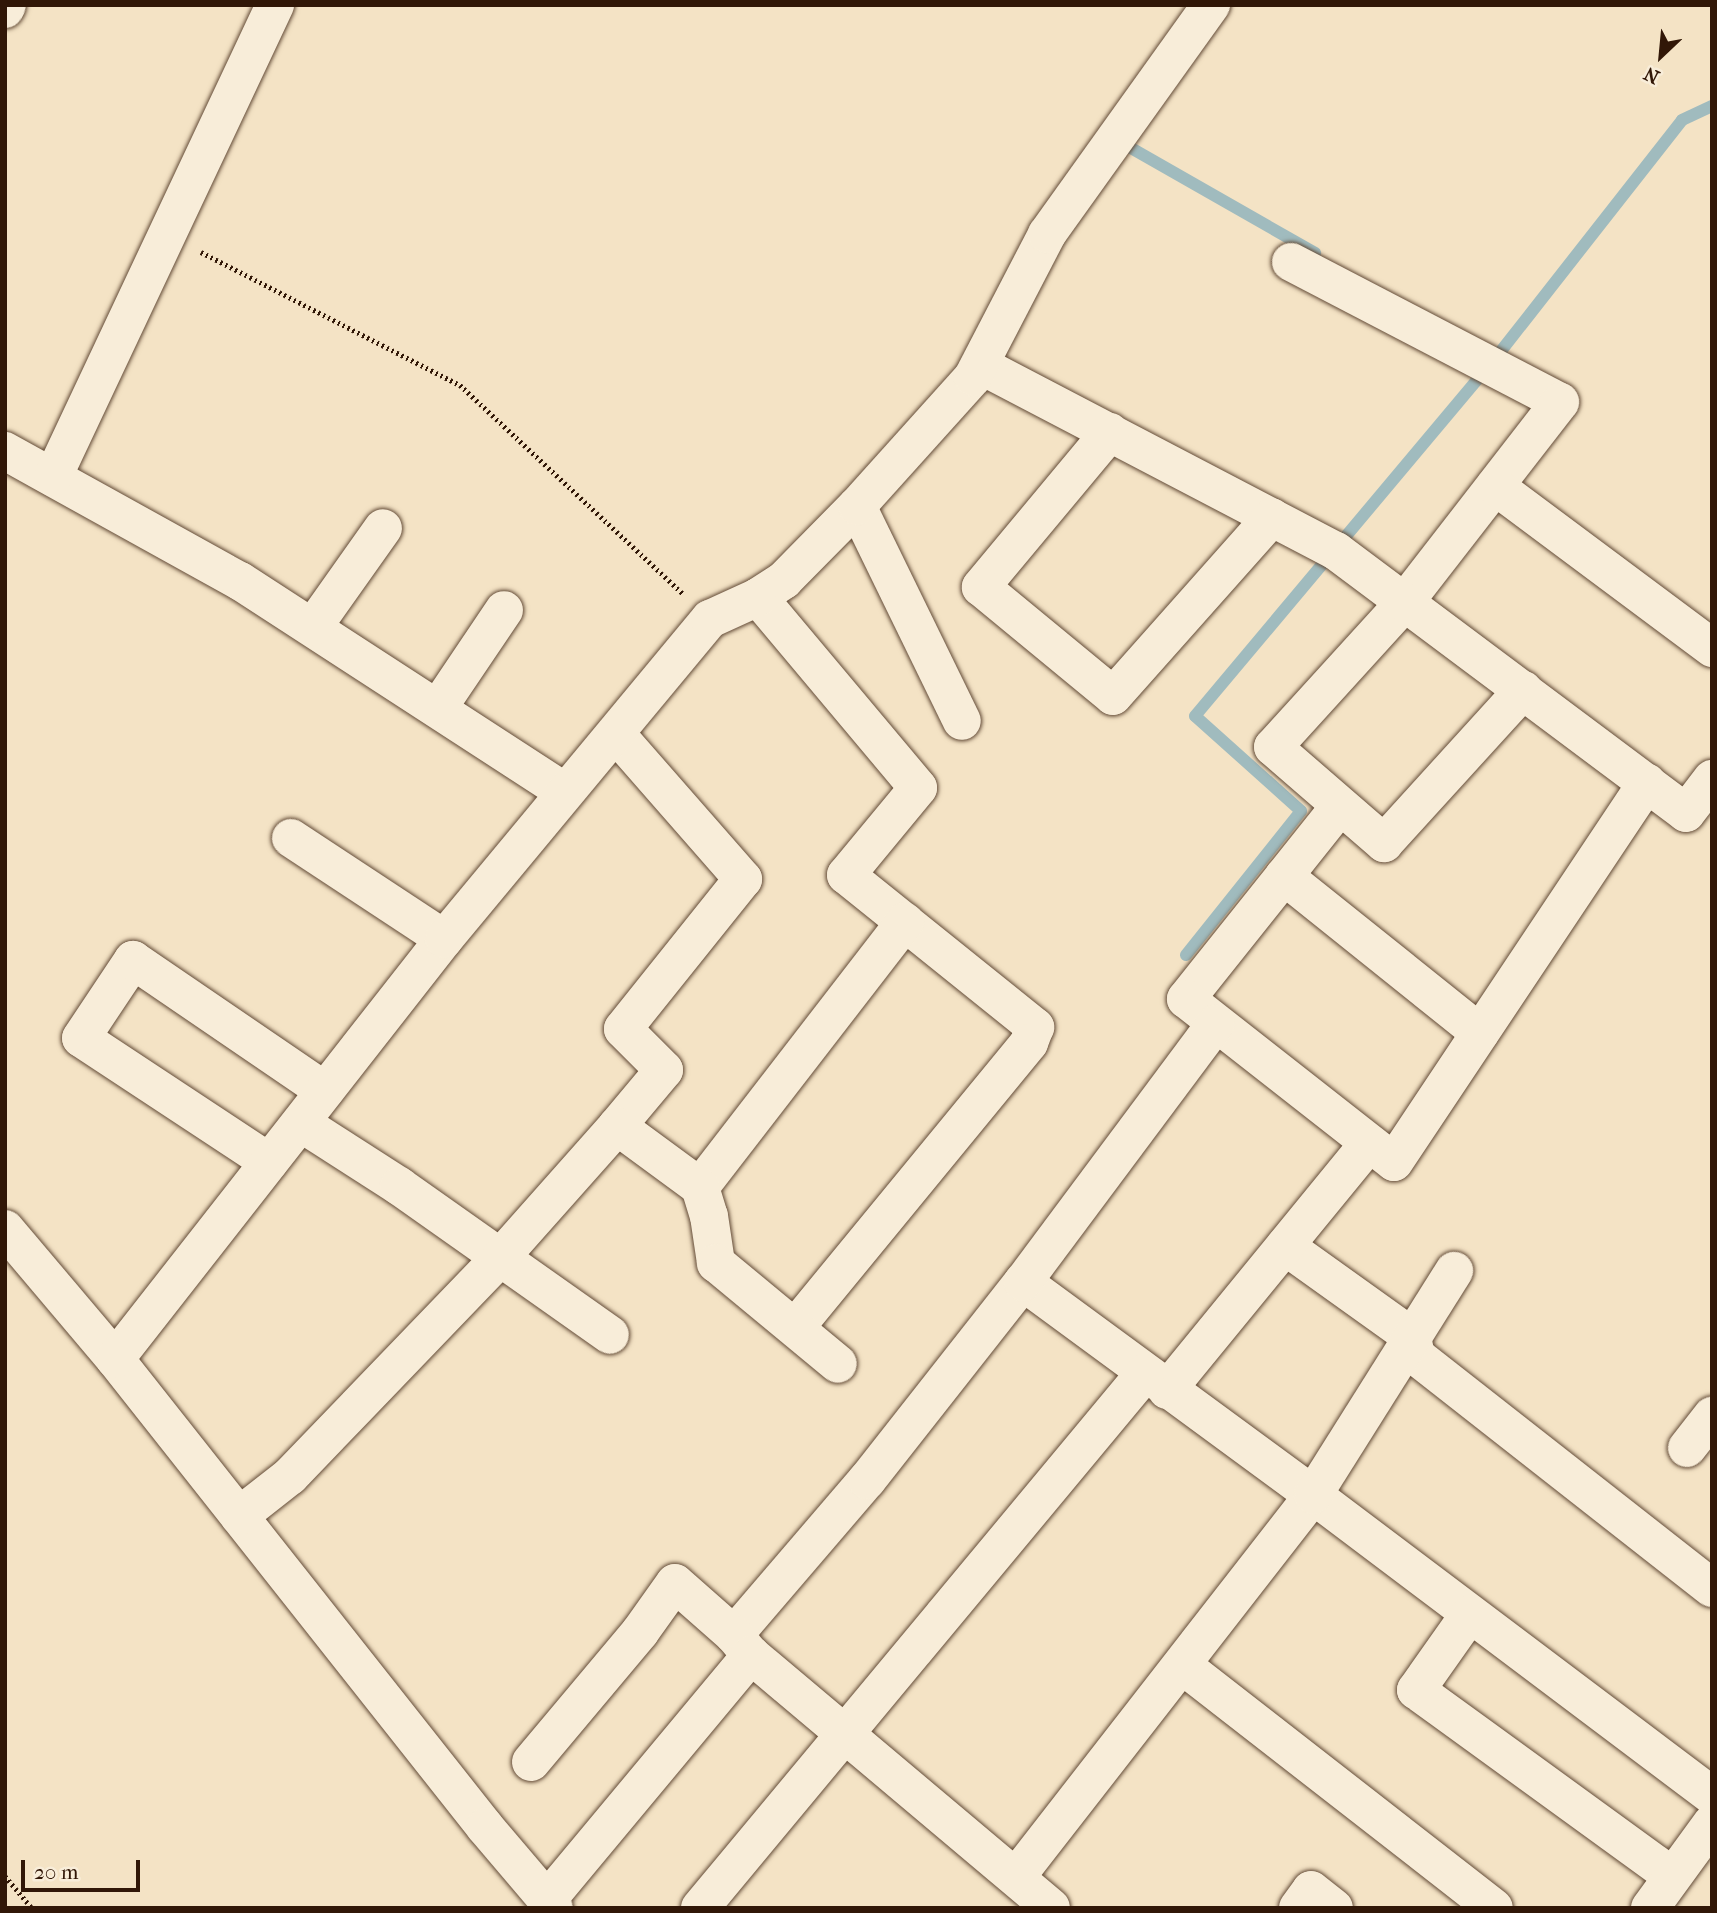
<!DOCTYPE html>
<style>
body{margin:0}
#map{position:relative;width:1717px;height:1913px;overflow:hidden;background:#f4e3c5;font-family:"IM FELL French Canon",serif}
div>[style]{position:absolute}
.stream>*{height:12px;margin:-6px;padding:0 6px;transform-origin:6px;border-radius:6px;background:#a0bbbe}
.path>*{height:4.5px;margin-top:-2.25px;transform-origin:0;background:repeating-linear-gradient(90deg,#311707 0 2px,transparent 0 5.5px)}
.roads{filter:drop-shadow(0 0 2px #624a36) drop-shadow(0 0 2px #624a36)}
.minor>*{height:38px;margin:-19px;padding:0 19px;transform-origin:19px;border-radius:19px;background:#f8edd9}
span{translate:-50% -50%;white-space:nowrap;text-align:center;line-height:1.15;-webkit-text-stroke:5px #f8edd9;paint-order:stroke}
.frame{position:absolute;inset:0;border:7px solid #311707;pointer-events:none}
.north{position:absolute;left:1626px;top:21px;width:70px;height:70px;-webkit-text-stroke:5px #f8edd9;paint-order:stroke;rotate:206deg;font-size:19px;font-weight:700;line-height:28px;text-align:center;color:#311707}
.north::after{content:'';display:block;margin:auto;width:24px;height:32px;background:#311707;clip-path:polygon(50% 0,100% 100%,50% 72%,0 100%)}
.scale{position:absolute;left:21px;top:1860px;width:119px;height:32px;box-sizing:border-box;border:4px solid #311707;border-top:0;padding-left:9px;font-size:21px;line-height:24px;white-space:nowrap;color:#311707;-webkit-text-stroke:5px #f8edd9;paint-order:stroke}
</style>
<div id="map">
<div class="stream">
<i style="left:1131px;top:148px;width:212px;rotate:29.7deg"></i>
<i style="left:1186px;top:955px;width:184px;rotate:-51.4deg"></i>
<i style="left:1301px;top:811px;width:142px;rotate:-138.1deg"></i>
<i style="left:1195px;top:716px;width:476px;rotate:-50deg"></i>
<i style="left:1501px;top:351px;width:293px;rotate:-51.9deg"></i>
<i style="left:1682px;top:120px;width:33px;rotate:-25deg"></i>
</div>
<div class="path">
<i style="left:201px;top:252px;width:291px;rotate:27.2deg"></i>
<i style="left:460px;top:385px;width:306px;rotate:43.1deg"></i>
<i style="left:5px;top:1876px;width:42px;rotate:49.8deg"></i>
</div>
<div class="roads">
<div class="minor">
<i style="left:5px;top:9px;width:4px;rotate:-63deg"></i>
<i style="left:1291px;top:262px;width:303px;rotate:27.5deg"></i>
<i style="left:1560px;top:402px;width:253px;rotate:127.8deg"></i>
<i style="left:1405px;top:602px;width:196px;rotate:132.3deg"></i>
<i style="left:1273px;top:747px;width:147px;rotate:40.9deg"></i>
<i style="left:1384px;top:843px;width:207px;rotate:-47.7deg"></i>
<i style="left:980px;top:365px;width:402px;rotate:27.6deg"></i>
<i style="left:1336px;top:551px;width:437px;rotate:36.8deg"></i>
<i style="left:1686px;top:813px;width:43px;rotate:-52.6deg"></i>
<i style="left:1110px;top:432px;width:202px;rotate:129.8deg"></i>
<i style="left:981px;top:587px;width:171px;rotate:39.5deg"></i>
<i style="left:1113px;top:696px;width:239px;rotate:-48.4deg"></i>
<i style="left:5px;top:451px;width:269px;rotate:29deg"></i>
<i style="left:240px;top:581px;width:387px;rotate:33deg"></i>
<i style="left:53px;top:477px;width:522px;rotate:-64.81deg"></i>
<i style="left:1495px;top:486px;width:271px;rotate:36.7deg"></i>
<i style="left:857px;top:506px;width:239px;rotate:64deg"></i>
<i style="left:758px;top:597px;width:249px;rotate:50deg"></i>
<i style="left:918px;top:788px;width:113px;rotate:129.6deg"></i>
<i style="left:846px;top:875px;width:243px;rotate:38.8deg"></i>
<i style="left:1035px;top:1027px;width:17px;rotate:111deg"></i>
<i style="left:1029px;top:1043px;width:367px;rotate:129.4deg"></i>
<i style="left:313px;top:627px;width:121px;rotate:-54.7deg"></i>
<i style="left:438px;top:708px;width:118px;rotate:-56deg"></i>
<i style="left:616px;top:734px;width:193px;rotate:48.8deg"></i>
<i style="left:743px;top:879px;width:192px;rotate:128.7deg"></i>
<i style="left:623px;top:1029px;width:58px;rotate:45deg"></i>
<i style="left:664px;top:1070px;width:73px;rotate:130deg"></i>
<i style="left:1340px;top:806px;width:247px;rotate:128.6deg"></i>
<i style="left:1186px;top:999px;width:264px;rotate:38.1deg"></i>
<i style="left:1394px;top:1162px;width:456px;rotate:-56.3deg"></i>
<i style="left:291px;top:838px;width:183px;rotate:33.4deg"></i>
<i style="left:1284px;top:876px;width:251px;rotate:38.7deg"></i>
<i style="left:301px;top:1123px;width:117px;rotate:32.7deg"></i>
<i style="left:399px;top:1186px;width:258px;rotate:35.2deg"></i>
<i style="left:269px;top:1162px;width:225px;rotate:-146.6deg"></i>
<i style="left:81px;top:1038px;width:94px;rotate:-56.3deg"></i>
<i style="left:133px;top:960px;width:232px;rotate:34.3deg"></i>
<i style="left:700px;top:1187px;width:335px;rotate:-52.3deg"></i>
<i style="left:5px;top:1229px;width:170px;rotate:49.8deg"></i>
<i style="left:115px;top:1359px;width:597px;rotate:51.67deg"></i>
<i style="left:485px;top:1827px;width:106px;rotate:49.6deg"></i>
<i style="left:1285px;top:1246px;width:156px;rotate:35.6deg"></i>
<i style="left:1412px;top:1337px;width:19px;rotate:78deg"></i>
<i style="left:1416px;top:1356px;width:376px;rotate:38.1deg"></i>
<i style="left:1023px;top:1282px;width:360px;rotate:36.3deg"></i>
<i style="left:1313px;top:1495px;width:500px;rotate:37deg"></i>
<i style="left:115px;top:1359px;width:534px;rotate:-51.93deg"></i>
<i style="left:444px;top:939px;width:416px;rotate:-50.3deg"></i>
<i style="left:710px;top:619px;width:53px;rotate:-24.6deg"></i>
<i style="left:758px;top:597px;width:31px;rotate:-33deg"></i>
<i style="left:784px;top:580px;width:104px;rotate:-45.4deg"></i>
<i style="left:857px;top:506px;width:173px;rotate:-48deg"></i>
<i style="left:973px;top:377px;width:161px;rotate:-62.6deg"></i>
<i style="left:1047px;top:234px;width:282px;rotate:-54.4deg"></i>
<i style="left:1167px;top:1390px;width:319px;rotate:-50.7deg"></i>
<i style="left:1687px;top:1448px;width:41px;rotate:-52deg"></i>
<i style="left:239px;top:1516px;width:65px;rotate:-38.1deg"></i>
<i style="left:290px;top:1476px;width:303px;rotate:-46.1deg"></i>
<i style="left:500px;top:1258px;width:176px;rotate:-48.4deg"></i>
<i style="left:617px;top:1126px;width:103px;rotate:36.3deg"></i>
<i style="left:700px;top:1187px;width:30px;rotate:73deg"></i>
<i style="left:709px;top:1216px;width:48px;rotate:81.5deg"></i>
<i style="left:716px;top:1263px;width:158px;rotate:39.6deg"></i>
<i style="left:1469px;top:1615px;width:92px;rotate:125.2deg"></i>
<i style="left:1416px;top:1690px;width:316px;rotate:36deg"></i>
<i style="left:734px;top:1635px;width:204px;rotate:-49.4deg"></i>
<i style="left:867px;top:1480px;width:252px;rotate:-51.8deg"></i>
<i style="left:1023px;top:1282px;width:322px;rotate:-53.3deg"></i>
<i style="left:1182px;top:1665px;width:395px;rotate:37.9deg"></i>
<i style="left:531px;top:1762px;width:170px;rotate:-50deg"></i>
<i style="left:640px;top:1632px;width:60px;rotate:-54.5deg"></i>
<i style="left:675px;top:1583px;width:79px;rotate:41.4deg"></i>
<i style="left:734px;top:1635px;width:26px;rotate:50deg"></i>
<i style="left:751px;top:1655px;width:392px;rotate:40.1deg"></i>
<i style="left:1016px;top:1877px;width:484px;rotate:-52.1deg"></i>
<i style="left:1313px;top:1495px;width:265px;rotate:-57.8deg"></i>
<i style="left:547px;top:1900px;width:319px;rotate:-50.2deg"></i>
<i style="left:700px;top:1908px;width:696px;rotate:-50.25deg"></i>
<i style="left:1298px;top:1908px;width:22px;rotate:-54deg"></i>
<i style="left:1311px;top:1890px;width:29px;rotate:38deg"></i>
<i style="left:1650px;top:1908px;width:105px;rotate:-53.9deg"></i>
</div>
</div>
<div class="frame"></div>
<div class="north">N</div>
<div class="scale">20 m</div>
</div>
